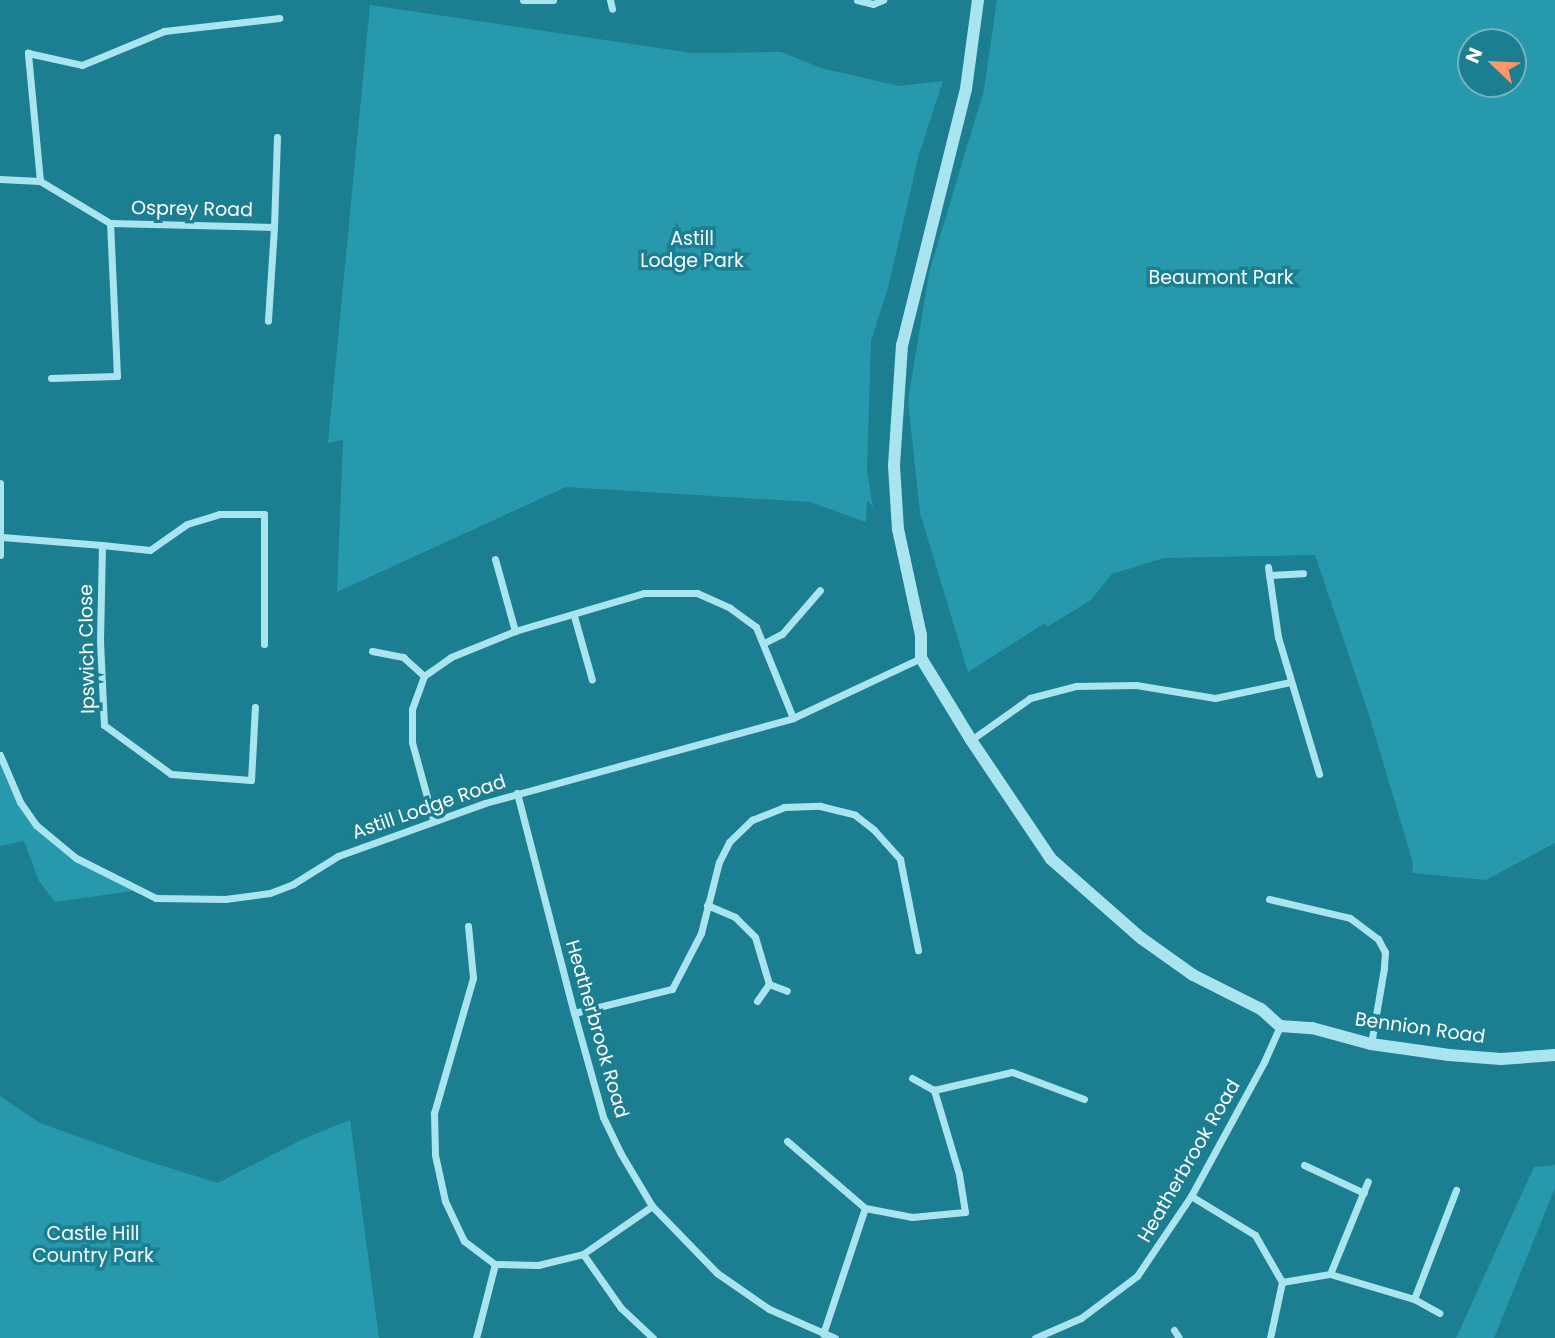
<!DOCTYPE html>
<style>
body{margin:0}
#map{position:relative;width:1555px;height:1338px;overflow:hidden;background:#1b7f91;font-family:Poppins,sans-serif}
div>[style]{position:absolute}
.green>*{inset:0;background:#2799ac}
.minor>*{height:7px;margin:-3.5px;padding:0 3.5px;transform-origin:3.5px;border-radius:3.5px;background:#aae5ef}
.tertiary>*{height:12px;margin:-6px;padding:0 6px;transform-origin:6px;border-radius:6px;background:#aae5ef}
span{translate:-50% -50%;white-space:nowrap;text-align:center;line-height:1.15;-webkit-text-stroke:7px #1b7f91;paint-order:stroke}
.street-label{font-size:19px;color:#fff}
.park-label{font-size:19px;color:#f6fdfe}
.north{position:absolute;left:1457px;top:28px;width:70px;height:70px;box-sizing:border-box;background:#1b7f91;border:2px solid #76b2bd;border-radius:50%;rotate:293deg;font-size:19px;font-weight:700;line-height:28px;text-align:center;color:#fff}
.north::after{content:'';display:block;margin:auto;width:24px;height:32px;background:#ff9668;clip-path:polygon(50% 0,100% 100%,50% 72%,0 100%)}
</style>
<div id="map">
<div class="green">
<i style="clip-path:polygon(evenodd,997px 0,1555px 0,1555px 843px,1486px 880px,1412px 873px,1413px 863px,1369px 715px,1315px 555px,1164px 558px,1112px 574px,1091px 600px,1047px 627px,1045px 623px,968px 672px,920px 513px,908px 401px,929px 273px,984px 90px,997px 0,1513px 42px,1513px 84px,1471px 84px,1471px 42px,1513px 42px)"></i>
<i style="clip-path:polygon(370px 5px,692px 53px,781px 52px,821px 68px,899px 86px,943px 81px,919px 154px,888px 288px,871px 341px,867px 471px,873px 507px,867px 500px,866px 522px,810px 502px,566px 487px,337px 592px,343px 440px,328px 443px)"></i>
<i style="clip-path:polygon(0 754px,20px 802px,36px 825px,64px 849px,140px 890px,55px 902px,39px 881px,24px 841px,0 846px)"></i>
<i style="clip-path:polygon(0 1096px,40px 1123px,144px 1160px,218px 1183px,303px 1139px,350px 1120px,379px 1338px,0 1338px)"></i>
<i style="clip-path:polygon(1555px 1165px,1555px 1188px,1494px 1338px,1456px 1338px,1534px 1167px)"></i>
</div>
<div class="minor">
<i style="left:523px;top:0;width:30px"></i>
<i style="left:610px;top:0;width:9px;rotate:77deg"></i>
<i style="left:857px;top:0;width:16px;rotate:14deg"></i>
<i style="left:873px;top:4px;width:11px;rotate:-22deg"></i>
<i style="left:0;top:179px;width:40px;rotate:2.9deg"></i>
<i style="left:40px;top:181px;width:82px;rotate:31deg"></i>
<i style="left:110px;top:223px;width:164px;rotate:1.4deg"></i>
<i style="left:274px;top:227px;width:94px;rotate:93.7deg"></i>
<i style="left:40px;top:181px;width:129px;rotate:-95.4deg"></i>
<i style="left:28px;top:53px;width:55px;rotate:12.5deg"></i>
<i style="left:82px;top:65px;width:89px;rotate:-22.5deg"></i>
<i style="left:164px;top:31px;width:116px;rotate:-6.4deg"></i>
<i style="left:274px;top:227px;width:90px;rotate:-88.1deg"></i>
<i style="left:51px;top:378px;width:66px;rotate:-1.7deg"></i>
<i style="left:117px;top:376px;width:153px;rotate:-92.6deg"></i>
<i style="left:0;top:483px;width:72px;rotate:90deg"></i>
<i style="left:2px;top:537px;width:100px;rotate:4.6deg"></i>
<i style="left:102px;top:545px;width:96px;rotate:91.2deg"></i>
<i style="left:100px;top:641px;width:84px;rotate:87.3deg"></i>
<i style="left:104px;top:725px;width:83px;rotate:36.2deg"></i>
<i style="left:171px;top:774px;width:80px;rotate:4.3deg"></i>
<i style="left:251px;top:780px;width:73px;rotate:-86.9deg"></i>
<i style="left:102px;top:545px;width:48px;rotate:5.9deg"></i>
<i style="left:150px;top:550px;width:45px;rotate:-35.1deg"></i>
<i style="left:187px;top:524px;width:34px;rotate:-17deg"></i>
<i style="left:219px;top:514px;width:45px"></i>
<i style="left:264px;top:514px;width:130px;rotate:90deg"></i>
<i style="left:495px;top:559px;width:75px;rotate:74.5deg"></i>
<i style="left:1268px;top:567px;width:71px;rotate:81.9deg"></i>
<i style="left:1278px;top:637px;width:143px;rotate:73.3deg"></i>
<i style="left:1269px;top:575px;width:34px;rotate:-3deg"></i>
<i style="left:574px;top:616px;width:66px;rotate:74.3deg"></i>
<i style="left:764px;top:643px;width:20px;rotate:-27deg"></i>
<i style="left:782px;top:634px;width:58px;rotate:-49.2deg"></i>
<i style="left:372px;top:651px;width:32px;rotate:11deg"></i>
<i style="left:403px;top:657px;width:28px;rotate:42deg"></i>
<i style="left:971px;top:740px;width:72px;rotate:-35.4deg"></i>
<i style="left:1030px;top:698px;width:48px;rotate:-14.6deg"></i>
<i style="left:1076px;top:686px;width:60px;rotate:-1deg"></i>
<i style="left:1136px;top:685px;width:80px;rotate:9.3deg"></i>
<i style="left:1215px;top:698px;width:77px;rotate:-12deg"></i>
<i style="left:0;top:755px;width:51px;rotate:66.9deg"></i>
<i style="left:20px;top:802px;width:28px;rotate:55deg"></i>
<i style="left:36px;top:825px;width:52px;rotate:39.5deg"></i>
<i style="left:76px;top:858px;width:89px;rotate:26.6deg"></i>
<i style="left:156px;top:898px;width:69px;rotate:0.8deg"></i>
<i style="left:225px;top:899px;width:45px;rotate:-7.6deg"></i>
<i style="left:270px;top:893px;width:25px;rotate:-21deg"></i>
<i style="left:293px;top:884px;width:53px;rotate:-31.9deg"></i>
<i style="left:338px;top:856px;width:156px;rotate:-19.8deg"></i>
<i style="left:485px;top:803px;width:320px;rotate:-15.4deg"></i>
<i style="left:793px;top:718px;width:141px;rotate:-25.1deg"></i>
<i style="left:517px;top:793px;width:227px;rotate:75.5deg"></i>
<i style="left:574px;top:1013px;width:108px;rotate:74.4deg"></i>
<i style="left:603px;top:1117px;width:41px;rotate:64.1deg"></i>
<i style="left:621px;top:1154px;width:61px;rotate:59.2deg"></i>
<i style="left:652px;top:1206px;width:93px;rotate:45.9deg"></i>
<i style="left:717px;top:1273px;width:63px;rotate:34.7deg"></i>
<i style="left:769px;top:1309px;width:72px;rotate:23.7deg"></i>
<i style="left:433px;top:819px;width:80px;rotate:-105.3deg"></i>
<i style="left:412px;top:742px;width:33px;rotate:-90deg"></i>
<i style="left:412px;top:709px;width:35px;rotate:-70deg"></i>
<i style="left:424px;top:676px;width:33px;rotate:-35deg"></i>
<i style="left:451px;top:657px;width:69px;rotate:-22.1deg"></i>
<i style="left:515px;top:631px;width:134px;rotate:-16.4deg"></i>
<i style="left:644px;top:593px;width:53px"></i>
<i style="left:697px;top:593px;width:36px;rotate:24deg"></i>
<i style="left:730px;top:608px;width:32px;rotate:36deg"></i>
<i style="left:756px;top:627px;width:98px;rotate:67.9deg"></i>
<i style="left:1269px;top:899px;width:83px;rotate:13.2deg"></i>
<i style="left:1350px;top:918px;width:35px;rotate:37deg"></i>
<i style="left:1378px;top:939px;width:15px;rotate:62deg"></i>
<i style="left:1385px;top:952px;width:16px;rotate:94deg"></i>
<i style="left:1384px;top:968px;width:77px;rotate:99.7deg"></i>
<i style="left:707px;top:905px;width:30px;rotate:23deg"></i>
<i style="left:735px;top:917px;width:28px;rotate:45deg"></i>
<i style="left:755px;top:937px;width:49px;rotate:73.4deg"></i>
<i style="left:468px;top:926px;width:52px;rotate:84.5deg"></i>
<i style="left:473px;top:978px;width:141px;rotate:106.1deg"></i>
<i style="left:434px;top:1113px;width:42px;rotate:88.6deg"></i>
<i style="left:435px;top:1155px;width:47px;rotate:77.7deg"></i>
<i style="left:445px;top:1201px;width:44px;rotate:64.6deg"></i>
<i style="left:464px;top:1241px;width:39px;rotate:37deg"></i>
<i style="left:495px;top:1264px;width:43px;rotate:1.3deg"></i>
<i style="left:538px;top:1265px;width:46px;rotate:-13.7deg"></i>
<i style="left:583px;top:1254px;width:84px;rotate:-34.8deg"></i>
<i style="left:757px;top:1001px;width:21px;rotate:-55deg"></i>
<i style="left:769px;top:984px;width:19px;rotate:21deg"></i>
<i style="left:574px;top:1013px;width:101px;rotate:-13.8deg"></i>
<i style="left:672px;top:989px;width:63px;rotate:-62.6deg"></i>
<i style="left:701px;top:933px;width:73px;rotate:-75.8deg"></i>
<i style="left:719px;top:862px;width:22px;rotate:-63deg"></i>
<i style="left:729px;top:842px;width:32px;rotate:-44deg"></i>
<i style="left:752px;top:820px;width:35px;rotate:-22deg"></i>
<i style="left:784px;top:807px;width:36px;rotate:-2deg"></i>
<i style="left:820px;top:806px;width:36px;rotate:14deg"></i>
<i style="left:855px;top:815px;width:24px;rotate:38deg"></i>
<i style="left:874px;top:830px;width:39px;rotate:48deg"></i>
<i style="left:900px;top:859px;width:93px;rotate:78.8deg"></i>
<i style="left:912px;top:1078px;width:25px;rotate:29deg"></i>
<i style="left:787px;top:1141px;width:103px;rotate:40.7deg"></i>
<i style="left:1304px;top:1165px;width:66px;rotate:25deg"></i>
<i style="left:1191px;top:1196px;width:75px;rotate:31.4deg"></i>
<i style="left:1255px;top:1235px;width:54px;rotate:60.1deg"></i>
<i style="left:1282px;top:1282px;width:57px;rotate:102.1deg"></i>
<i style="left:583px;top:1254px;width:66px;rotate:54.9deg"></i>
<i style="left:621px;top:1308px;width:44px;rotate:43.2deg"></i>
<i style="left:1330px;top:1274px;width:100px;rotate:-67.8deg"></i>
<i style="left:1282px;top:1282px;width:49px;rotate:-9.5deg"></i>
<i style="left:1330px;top:1274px;width:88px;rotate:16.6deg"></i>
<i style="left:1414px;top:1299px;width:29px;rotate:29deg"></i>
<i style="left:1414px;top:1299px;width:117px;rotate:-68.9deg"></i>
<i style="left:1174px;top:1330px;width:9px;rotate:58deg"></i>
<i style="left:823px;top:1334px;width:133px;rotate:-71.6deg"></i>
<i style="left:865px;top:1208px;width:48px;rotate:10.8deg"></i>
<i style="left:912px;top:1217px;width:53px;rotate:-5.4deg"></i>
<i style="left:965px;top:1212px;width:38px;rotate:-99deg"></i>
<i style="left:959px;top:1174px;width:88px;rotate:-106.6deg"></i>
<i style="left:934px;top:1090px;width:80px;rotate:-13deg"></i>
<i style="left:1012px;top:1072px;width:77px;rotate:20.6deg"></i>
<i style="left:476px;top:1338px;width:76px;rotate:-75.6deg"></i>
<i style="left:1035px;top:1338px;width:50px;rotate:-23.5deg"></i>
<i style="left:1081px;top:1318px;width:70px;rotate:-36.9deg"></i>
<i style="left:1137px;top:1276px;width:97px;rotate:-56deg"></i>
<i style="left:1191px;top:1196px;width:153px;rotate:-61.4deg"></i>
<i style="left:1264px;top:1062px;width:39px;rotate:-66deg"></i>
</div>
<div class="tertiary">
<i style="left:978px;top:0;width:90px;rotate:97.7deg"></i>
<i style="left:966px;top:89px;width:264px;rotate:104deg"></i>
<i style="left:902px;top:345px;width:121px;rotate:93.8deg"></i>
<i style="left:894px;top:466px;width:63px;rotate:86.4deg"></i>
<i style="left:898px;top:529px;width:108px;rotate:77.8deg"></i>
<i style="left:921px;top:635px;width:23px;rotate:90deg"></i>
<i style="left:921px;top:658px;width:96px;rotate:58.6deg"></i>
<i style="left:971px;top:740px;width:143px;rotate:56.1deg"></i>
<i style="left:1051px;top:859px;width:120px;rotate:41.3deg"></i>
<i style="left:1141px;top:938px;width:64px;rotate:35.4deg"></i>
<i style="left:1193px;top:975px;width:76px;rotate:26.6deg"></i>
<i style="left:1261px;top:1009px;width:25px;rotate:42deg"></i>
<i style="left:1280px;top:1026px;width:32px;rotate:4deg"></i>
<i style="left:1312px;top:1028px;width:61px;rotate:15.2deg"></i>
<i style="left:1371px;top:1044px;width:79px;rotate:8deg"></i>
<i style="left:1449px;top:1055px;width:52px;rotate:4.4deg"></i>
<i style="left:1501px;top:1059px;width:54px;rotate:-4.2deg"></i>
</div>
<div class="street-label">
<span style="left:192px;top:209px;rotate:1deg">Osprey Road</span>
<span style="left:87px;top:649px;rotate:-91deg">Ipswich Close</span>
<span style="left:429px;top:807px;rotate:-19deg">Astill Lodge Road</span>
<span style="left:1420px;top:1028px;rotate:8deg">Bennion Road</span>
<span style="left:597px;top:1029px;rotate:74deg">Heatherbrook Road</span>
<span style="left:1189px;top:1161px;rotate:-60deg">Heatherbrook Road</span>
</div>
<div class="park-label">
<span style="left:692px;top:250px">Astill<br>Lodge Park</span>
<span style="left:1221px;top:278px">Beaumont Park</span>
<span style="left:93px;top:1245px">Castle Hill<br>Country Park</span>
</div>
<div class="north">N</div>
</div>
